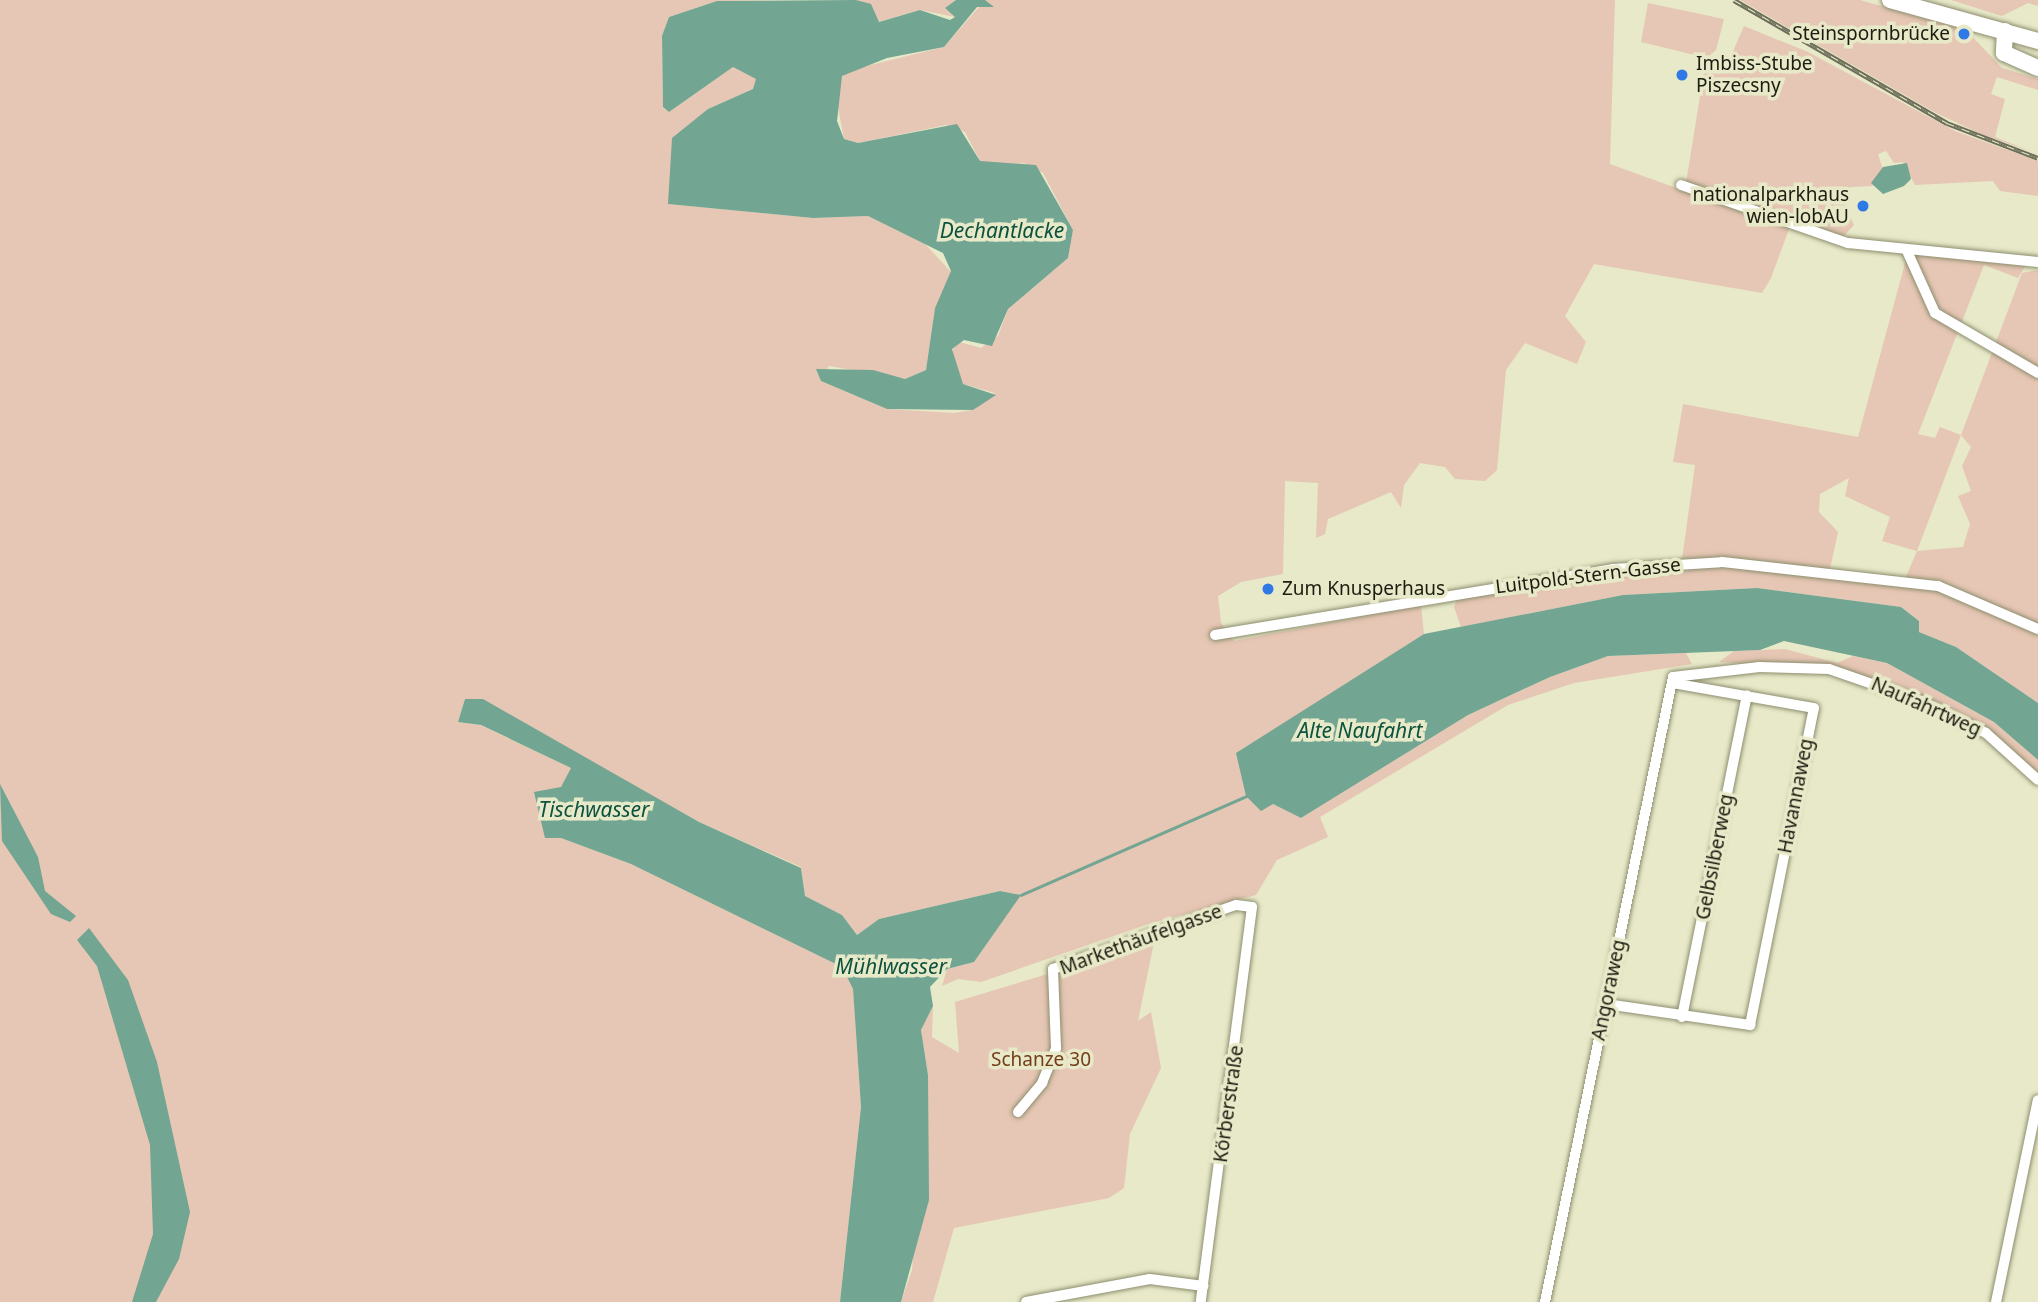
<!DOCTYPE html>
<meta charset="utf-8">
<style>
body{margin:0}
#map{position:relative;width:2038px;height:1302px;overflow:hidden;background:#e7e9c8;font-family:"Noto Sans",sans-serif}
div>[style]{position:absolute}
.green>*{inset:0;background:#e6c6b4}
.water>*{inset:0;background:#72a592}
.stream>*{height:2.5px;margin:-1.25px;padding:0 1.25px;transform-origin:1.25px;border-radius:1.25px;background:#72a592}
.roads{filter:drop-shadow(0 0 2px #8d8e6f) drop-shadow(0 0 2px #8d8e6f)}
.street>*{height:10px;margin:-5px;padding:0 5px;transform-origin:5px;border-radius:5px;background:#fff}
.secondary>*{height:16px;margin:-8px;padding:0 8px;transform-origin:8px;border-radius:8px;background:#fff}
.rail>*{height:5px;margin-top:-2.5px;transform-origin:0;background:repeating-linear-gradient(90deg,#e7e9c8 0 8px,#6d6e59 0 16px);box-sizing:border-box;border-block:2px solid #6d6e59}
.dots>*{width:19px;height:19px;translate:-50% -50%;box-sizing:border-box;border:4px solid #e7e9c8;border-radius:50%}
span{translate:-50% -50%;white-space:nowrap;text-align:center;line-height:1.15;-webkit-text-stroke:7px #e7e9c8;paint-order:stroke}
.poi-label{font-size:19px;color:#1c1c10}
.right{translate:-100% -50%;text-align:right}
.left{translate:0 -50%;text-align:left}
.street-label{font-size:19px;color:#1c1c10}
.park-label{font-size:19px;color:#753d19}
.water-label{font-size:21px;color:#0d523f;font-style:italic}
</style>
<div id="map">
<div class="green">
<i style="clip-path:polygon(0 0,776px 0,717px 1px,669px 17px,662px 37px,663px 107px,669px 112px,733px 67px,757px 79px,753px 89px,708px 109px,668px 204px,813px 218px,868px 216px,925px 244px,951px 272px,935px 308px,926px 370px,905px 379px,829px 366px,821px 381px,887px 409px,954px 413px,973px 410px,995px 393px,963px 384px,951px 356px,956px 341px,981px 348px,998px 336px,1008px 309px,1068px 258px,1073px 230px,1043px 173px,1024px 163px,991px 166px,980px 161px,965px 132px,946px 125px,858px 143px,844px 139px,837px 102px,842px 76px,850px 70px,944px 47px,985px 0,1615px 0,1610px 164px,1789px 229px,1771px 278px,1762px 293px,1594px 264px,1565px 316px,1586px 342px,1577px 364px,1525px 343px,1506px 370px,1497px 470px,1485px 481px,1455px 479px,1445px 467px,1420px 463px,1404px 485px,1401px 508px,1391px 492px,1328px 519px,1325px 534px,1316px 538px,1318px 483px,1285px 481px,1283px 574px,1241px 582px,1218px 596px,1221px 623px,1234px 641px,1421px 605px,1424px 634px,1237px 753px,1273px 804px,1301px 818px,1468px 715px,1550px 677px,1608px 656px,1686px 653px,1692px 664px,1574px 683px,1508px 705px,1320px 817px,1328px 837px,1277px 860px,1256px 895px,1148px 924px,981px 982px,958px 979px,942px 986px,947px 969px,974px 962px,1020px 895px,1000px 891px,879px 919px,857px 935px,842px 915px,805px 896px,801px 867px,699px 822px,465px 699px,458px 722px,480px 725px,571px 768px,562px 787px,561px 838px,631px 864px,842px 967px,853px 989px,861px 1107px,840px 1302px,0 1302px)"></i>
<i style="clip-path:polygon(856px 0,956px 0,945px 8px,955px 17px,920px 10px,878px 22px,871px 5px)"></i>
<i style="clip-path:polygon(1740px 0,1860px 0,1966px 30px,2002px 68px,2038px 79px,2038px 90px,1997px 77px,1991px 94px,2005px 99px,1995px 137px,2038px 154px,1981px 134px,1936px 113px)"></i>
<i style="clip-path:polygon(1951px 0,2038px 0,2038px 6px,2028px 3px,2002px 16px)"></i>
<i style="clip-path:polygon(1648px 3px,1724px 19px,1716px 50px,1707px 58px,1641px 42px)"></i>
<i style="clip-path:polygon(1744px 26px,1808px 52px,1955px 131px,2038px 161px,2038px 196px,2000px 191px,1993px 181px,1915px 185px,1903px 162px,1894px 163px,1886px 151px,1878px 154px,1883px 170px,1872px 186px,1851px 187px,1843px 201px,1854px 225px,1843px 237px,1686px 183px,1706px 59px,1728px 63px)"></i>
<i style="clip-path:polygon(evenodd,1908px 252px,2026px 265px,2018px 278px,1984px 265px,1918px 434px,1935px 438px,1940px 427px,1961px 435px,2022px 273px,2038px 270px,2038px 703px,1956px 647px,1919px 632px,1919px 621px,1901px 607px,1757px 588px,1623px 595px,1461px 627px,1454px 607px,1458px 597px,1681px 567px,1695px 465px,1673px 462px,1683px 404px,1858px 437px,1908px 252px,1961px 435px,1971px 447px,1962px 466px,1971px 491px,1958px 496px,1970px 524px,1963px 547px,1917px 551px,1961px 435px,1908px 252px,1849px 478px,1845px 496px,1890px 517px,1882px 541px,1917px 551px,1902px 586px,1830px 569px,1838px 532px,1819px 512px,1820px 494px,1849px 478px)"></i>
<i style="clip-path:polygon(1785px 649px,1837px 663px,1853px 656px,1887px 663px,1994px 722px,2038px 760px,2038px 773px,1986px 729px,1876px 680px,1833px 668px,1719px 662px,1734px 651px)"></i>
<i style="clip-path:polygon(1154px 942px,1138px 1021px,1151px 1012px,1161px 1068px,1130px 1134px,1124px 1188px,1109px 1198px,954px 1228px,933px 1302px,901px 1302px,912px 1270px,928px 1075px,921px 1030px,933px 1006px,932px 1037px,959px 1053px,955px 1002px)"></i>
</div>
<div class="water">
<i style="clip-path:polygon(856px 0,871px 4px,879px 22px,920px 10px,950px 20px,955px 17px,945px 8px,956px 0,985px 0,994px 7px,977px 7px,944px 47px,887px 58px,842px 76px,837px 121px,844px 139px,858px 143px,957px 124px,980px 161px,1036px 165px,1073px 230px,1068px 258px,1008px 309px,992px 346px,964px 340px,952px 349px,963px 384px,996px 395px,973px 410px,887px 409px,821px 381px,816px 369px,873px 370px,905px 379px,926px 370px,935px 308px,951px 271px,943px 253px,868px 216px,813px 218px,668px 204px,672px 138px,708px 109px,753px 89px,756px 79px,733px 67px,669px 112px,663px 107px,662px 36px,669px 17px,717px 1px)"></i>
<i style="clip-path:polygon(1907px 163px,1911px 179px,1904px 186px,1883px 194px,1871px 183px,1883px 167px)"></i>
<i style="clip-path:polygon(1757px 588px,1901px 607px,1919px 621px,1919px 632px,1956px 647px,2038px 703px,2038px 760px,1994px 722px,1887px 663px,1784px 641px,1760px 650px,1608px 656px,1550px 677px,1468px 715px,1301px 818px,1273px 804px,1261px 811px,1246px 796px,1236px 753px,1424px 634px,1623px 595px)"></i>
<i style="clip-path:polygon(465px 699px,483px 699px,699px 822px,801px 868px,805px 896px,842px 915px,857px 935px,879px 919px,1000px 891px,1021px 895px,974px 962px,947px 969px,930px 987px,933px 1006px,921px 1030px,928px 1075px,929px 1200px,901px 1302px,840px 1302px,861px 1107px,853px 989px,842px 967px,631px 864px,561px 838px,545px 838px,534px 792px,561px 787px,571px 768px,481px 725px,458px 722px)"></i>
<i style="clip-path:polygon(0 784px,38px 857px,45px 891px,76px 916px,70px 922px,51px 914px,2px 841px)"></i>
<i style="clip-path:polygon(89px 928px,128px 980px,157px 1062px,190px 1212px,179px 1259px,156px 1302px,132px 1302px,153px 1234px,150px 1145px,97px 966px,77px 940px)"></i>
</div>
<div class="stream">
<i style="left:1021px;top:895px;width:246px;rotate:-23.7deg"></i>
</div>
<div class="roads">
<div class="street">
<i style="left:1681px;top:185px;width:177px;rotate:19.2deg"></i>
<i style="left:1848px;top:243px;width:191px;rotate:5.7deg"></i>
<i style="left:1907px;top:251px;width:68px;rotate:65.7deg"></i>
<i style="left:1935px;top:313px;width:119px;rotate:30.2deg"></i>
<i style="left:1215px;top:635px;width:403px;rotate:-9.4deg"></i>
<i style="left:1613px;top:569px;width:110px;rotate:-3.6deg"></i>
<i style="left:1723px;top:562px;width:216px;rotate:6.4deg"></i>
<i style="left:1938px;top:586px;width:109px;rotate:23.3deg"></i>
<i style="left:1606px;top:1004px;width:146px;rotate:8.3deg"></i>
<i style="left:1750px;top:1025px;width:323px;rotate:-78.6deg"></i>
<i style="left:1814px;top:708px;width:144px;rotate:-170deg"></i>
<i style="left:1682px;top:1017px;width:328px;rotate:-78.6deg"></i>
<i style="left:1018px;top:1112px;width:38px;rotate:-50deg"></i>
<i style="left:1042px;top:1083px;width:38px;rotate:-68deg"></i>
<i style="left:1056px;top:1048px;width:79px;rotate:-92.2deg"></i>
<i style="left:1053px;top:969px;width:194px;rotate:-19.3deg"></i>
<i style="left:1236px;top:905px;width:16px;rotate:7deg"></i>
<i style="left:1252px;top:907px;width:398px;rotate:97.4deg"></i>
<i style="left:1026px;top:1302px;width:126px;rotate:-10.5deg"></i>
<i style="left:1150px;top:1279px;width:54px;rotate:7.4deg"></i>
<i style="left:1545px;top:1302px;width:638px;rotate:-78.43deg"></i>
<i style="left:1673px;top:677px;width:87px;rotate:-6.6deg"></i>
<i style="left:1759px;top:667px;width:70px;rotate:1.6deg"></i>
<i style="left:1829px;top:669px;width:97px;rotate:19.2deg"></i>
<i style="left:1921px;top:701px;width:72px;rotate:26.2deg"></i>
<i style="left:1986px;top:733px;width:70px;rotate:42.1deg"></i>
<i style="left:1996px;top:1302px;width:206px;rotate:-78.3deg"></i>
</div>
<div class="secondary">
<i style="left:1890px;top:0;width:154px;rotate:15.5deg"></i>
<i style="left:2005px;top:31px;width:22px;rotate:93deg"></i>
<i style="left:2004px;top:53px;width:37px;rotate:24deg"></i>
</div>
</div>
<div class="rail">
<i style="left:1734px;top:0;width:246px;rotate:30deg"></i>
<i style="left:1947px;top:123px;width:97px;rotate:21deg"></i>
</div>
<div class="dots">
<i style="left:1964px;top:34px;background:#2e79e5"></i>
<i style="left:1682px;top:75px;background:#2e79e5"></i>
<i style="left:1863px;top:206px;background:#2e79e5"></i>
<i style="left:1268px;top:589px;background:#2e79e5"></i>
</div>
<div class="poi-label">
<span class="right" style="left:1950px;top:34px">Steinspornbrücke</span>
<span class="left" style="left:1696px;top:75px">Imbiss-Stube<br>Piszecsny</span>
<span class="right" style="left:1849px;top:206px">nationalparkhaus<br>wien-lobAU</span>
<span class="left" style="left:1282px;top:589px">Zum Knusperhaus</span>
</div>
<div class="street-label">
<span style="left:1588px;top:576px;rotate:-7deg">Luitpold-Stern-Gasse</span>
<span style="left:1926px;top:707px;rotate:24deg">Naufahrtweg</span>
<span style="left:1796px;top:796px;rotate:-79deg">Havannaweg</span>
<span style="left:1715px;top:857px;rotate:-79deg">Gelbsilberweg</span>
<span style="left:1141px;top:940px;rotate:-20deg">Markethäufelgasse</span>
<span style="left:1609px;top:990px;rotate:-78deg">Angoraweg</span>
<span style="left:1229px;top:1104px;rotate:-82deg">Körberstraße</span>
</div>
<div class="park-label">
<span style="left:1041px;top:1060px">Schanze 30</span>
</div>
<div class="water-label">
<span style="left:1002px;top:230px">Dechantlacke</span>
<span style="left:1360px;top:730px">Alte Naufahrt</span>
<span style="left:594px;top:809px">Tischwasser</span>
<span style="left:891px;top:966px">Mühlwasser</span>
</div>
</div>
